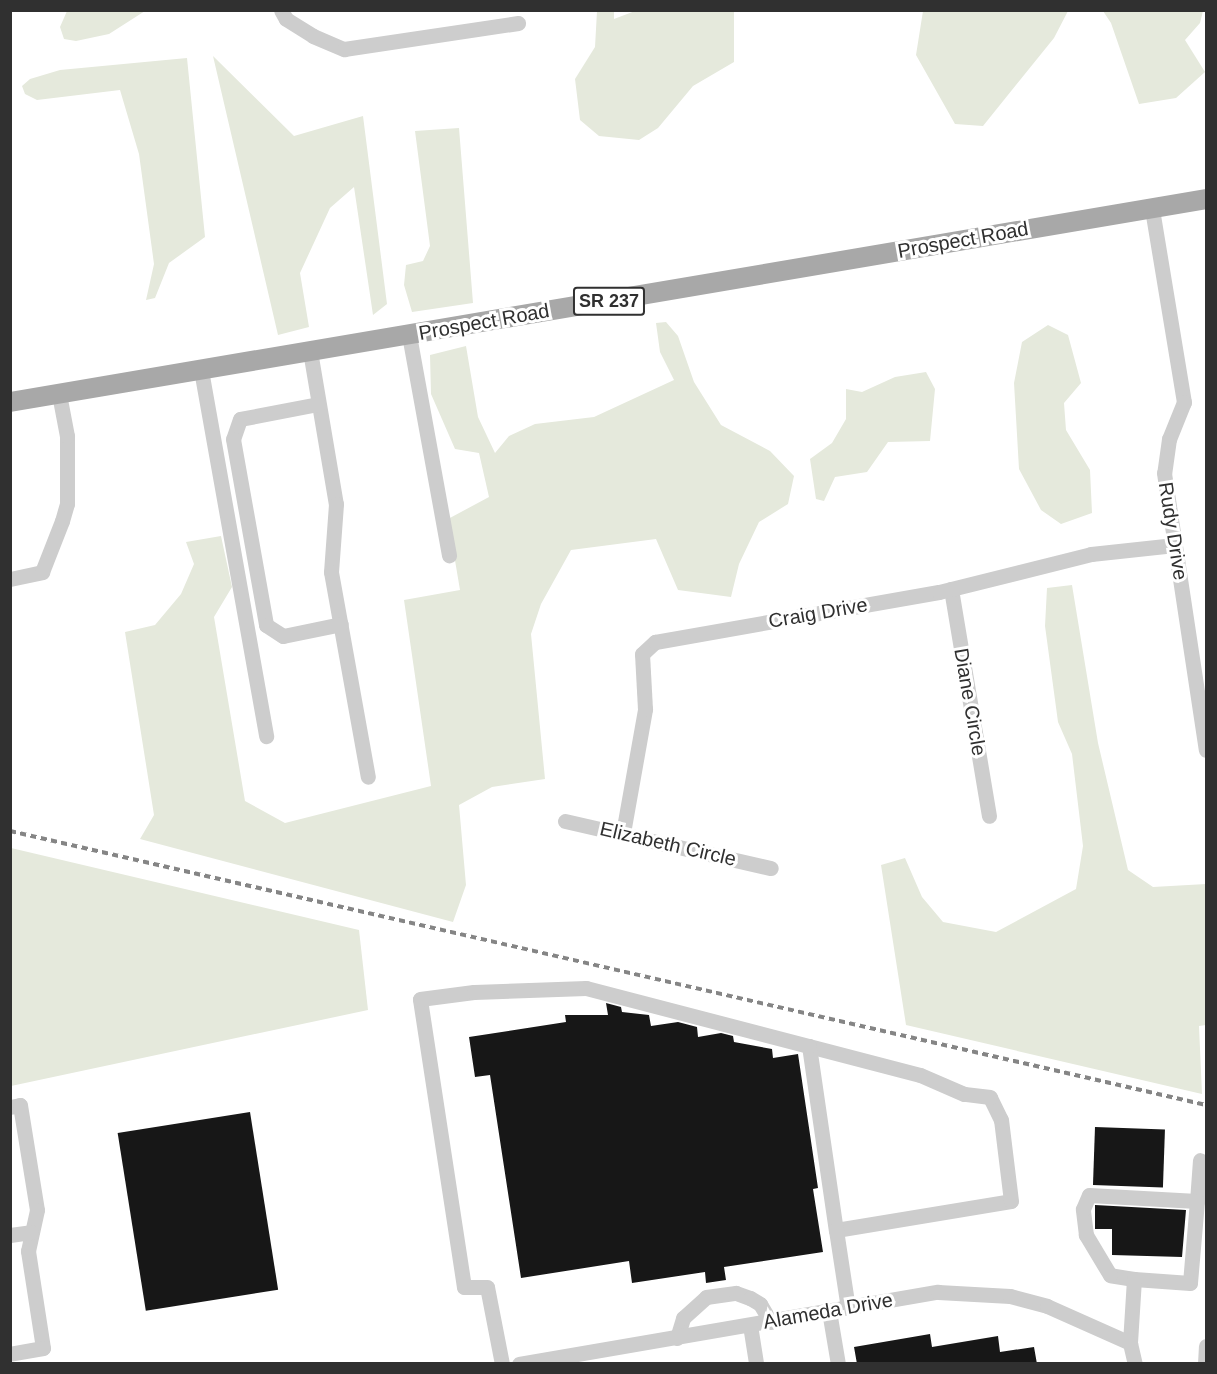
<!DOCTYPE html>
<style>
body{margin:0}
#map{position:relative;width:1217px;height:1374px;overflow:hidden;background:#fff;font-family:Helvetica,sans-serif}
div>[style]{position:absolute}
.green>*{inset:0;background:#e5e9dc}
.building>*{inset:0;background:#171717;transform-origin:0 0}
.minor>*{height:15px;margin:-7.5px;padding:0 7.5px;transform-origin:7.5px;border-radius:7.5px;background:#cdcdcd}
.major>*{height:20px;margin:-10px;padding:0 10px;transform-origin:10px;border-radius:10px;background:#a8a8a8}
.rail>*{height:4px;margin-top:-2px;transform-origin:0;background:repeating-linear-gradient(90deg,#858585 0 6px,transparent 0 10.5px)}
span{translate:-50% -50%;white-space:nowrap;text-align:center;line-height:1.15;-webkit-text-stroke:6px #fff;paint-order:stroke}
.shield-label span{padding:2px 4px;background:#fff;border:2px solid;border-radius:4px;-webkit-text-stroke-width:0}
.shield-label{font-size:18px;color:#303030;font-weight:700}
.street-label{font-size:20px;color:#303030}
.frame{position:absolute;inset:0;border:12px solid #303030;pointer-events:none}
</style>
<div id="map">
<div class="green">
<i style="clip-path:polygon(67px 11px,67px 10px,145px 11px,109px 34px,76px 41px,64px 39px,60px 27px)"></i>
<i style="clip-path:polygon(597px 11px,614px 11px,614px 19px,635px 11px,734px 11px,734px 62px,693px 86px,658px 128px,639px 140px,599px 136px,580px 120px,575px 79px,595px 47px)"></i>
<i style="clip-path:polygon(923px 11px,923px 10px,1068px 11px,1054px 38px,983px 126px,955px 124px,916px 55px)"></i>
<i style="clip-path:polygon(1103px 11px,1203px 11px,1200px 23px,1185px 40px,1205px 72px,1176px 98px,1139px 104px,1111px 23px)"></i>
<i style="clip-path:polygon(213px 56px,294px 136px,363px 116px,387px 304px,373px 315px,354px 187px,330px 208px,300px 273px,309px 327px,278px 335px)"></i>
<i style="clip-path:polygon(187px 58px,205px 237px,169px 263px,155px 298px,146px 300px,154px 264px,139px 154px,120px 90px,37px 100px,25px 94px,22px 86px,30px 79px,60px 70px)"></i>
<i style="clip-path:polygon(459px 128px,473px 303px,412px 312px,404px 285px,406px 265px,423px 261px,430px 246px,415px 131px)"></i>
<i style="clip-path:polygon(666px 322px,678px 336px,694px 382px,721px 425px,770px 451px,794px 476px,788px 504px,759px 522px,739px 564px,731px 597px,678px 590px,656px 539px,571px 550px,541px 604px,531px 634px,545px 779px,492px 787px,459px 805px,466px 885px,453px 922px,140px 839px,154px 815px,125px 632px,155px 625px,181px 594px,194px 564px,186px 542px,221px 536px,232px 587px,214px 617px,245px 801px,285px 823px,431px 786px,404px 600px,460px 590px,448px 519px,489px 497px,479px 453px,455px 449px,431px 394px,430px 355px,466px 346px,478px 417px,495px 453px,509px 436px,535px 424px,594px 417px,674px 380px,660px 352px,656px 323px)"></i>
<i style="clip-path:polygon(1048px 325px,1068px 335px,1081px 383px,1064px 403px,1066px 430px,1090px 470px,1092px 513px,1061px 524px,1041px 510px,1019px 469px,1014px 383px,1022px 342px)"></i>
<i style="clip-path:polygon(926px 372px,935px 389px,930px 441px,888px 442px,867px 472px,835px 477px,824px 501px,816px 499px,810px 459px,832px 443px,846px 419px,846px 389px,862px 392px,895px 377px)"></i>
<i style="clip-path:polygon(1072px 585px,1098px 743px,1128px 870px,1153px 887px,1206px 884px,1206px 1025px,1199px 1026px,1202px 1094px,906px 1025px,881px 865px,905px 858px,922px 897px,943px 922px,996px 932px,1076px 889px,1083px 846px,1072px 754px,1058px 722px,1045px 626px,1047px 588px)"></i>
<i style="clip-path:polygon(11px 848px,359px 930px,368px 1010px,11px 1086px)"></i>
</div>
<div class="building">
<i style="clip-path:polygon(606px 1003px,621px 1007px,622px 1012px,649px 1015px,651px 1026px,678px 1022px,697px 1027px,698px 1037px,721px 1033px,733px 1036px,734px 1042px,772px 1049px,773px 1058px,798px 1054px,818px 1188px,813px 1189px,823px 1252px,724px 1267px,726px 1280px,706px 1283px,705px 1272px,632px 1283px,629px 1261px,521px 1278px,490px 1075px,475px 1077px,469px 1037px,566px 1022px,565px 1015px,608px 1015px)"></i>
<i style="left:250px;top:1112px;width:180px;height:134px;rotate:81deg"></i>
<i style="left:1095px;top:1127px;width:70px;height:58px;rotate:2deg"></i>
<i style="clip-path:polygon(1095px 1205px,1186px 1210px,1182px 1257px,1112px 1255px,1112px 1229px,1095px 1229px)"></i>
<i style="clip-path:polygon(930px 1334px,932px 1347px,998px 1336px,1000px 1352px,1034px 1347px,1037px 1364px,857px 1364px,854px 1347px)"></i>
</div>
<div class="minor">
<i style="left:281px;top:10px;width:10px;rotate:61deg"></i>
<i style="left:286px;top:19px;width:32px;rotate:32deg"></i>
<i style="left:313px;top:36px;width:34px;rotate:23deg"></i>
<i style="left:344px;top:49px;width:176px;rotate:-8.5deg"></i>
<i style="left:1152px;top:209px;width:196px;rotate:80.6deg"></i>
<i style="left:1184px;top:402px;width:40px;rotate:112deg"></i>
<i style="left:1169px;top:439px;width:34px;rotate:98deg"></i>
<i style="left:1164px;top:473px;width:280px;rotate:81.4deg"></i>
<i style="left:409px;top:335px;width:224px;rotate:79.7deg"></i>
<i style="left:310px;top:351px;width:155px;rotate:80.4deg"></i>
<i style="left:336px;top:504px;width:68px;rotate:94.2deg"></i>
<i style="left:331px;top:572px;width:208px;rotate:79.8deg"></i>
<i style="left:201px;top:370px;width:372px;rotate:79.9deg"></i>
<i style="left:318px;top:404px;width:79px;rotate:169.1deg"></i>
<i style="left:240px;top:419px;width:21px;rotate:109deg"></i>
<i style="left:233px;top:439px;width:189px;rotate:79.9deg"></i>
<i style="left:266px;top:625px;width:20px;rotate:33deg"></i>
<i style="left:283px;top:636px;width:59px;rotate:-11.7deg"></i>
<i style="left:10px;top:579px;width:33px;rotate:-12deg"></i>
<i style="left:42px;top:572px;width:55px;rotate:-68.6deg"></i>
<i style="left:62px;top:521px;width:18px;rotate:-74deg"></i>
<i style="left:67px;top:504px;width:68px;rotate:-90deg"></i>
<i style="left:67px;top:436px;width:43px;rotate:-100.8deg"></i>
<i style="left:951px;top:589px;width:230px;rotate:80.5deg"></i>
<i style="left:565px;top:821px;width:211px;rotate:12.9deg"></i>
<i style="left:623px;top:833px;width:126px;rotate:-79.9deg"></i>
<i style="left:645px;top:709px;width:55px;rotate:-93.1deg"></i>
<i style="left:642px;top:654px;width:18px;rotate:-43deg"></i>
<i style="left:655px;top:642px;width:288px;rotate:-10deg"></i>
<i style="left:939px;top:592px;width:157px;rotate:-14deg"></i>
<i style="left:1091px;top:554px;width:84px;rotate:-6.1deg"></i>
<i style="left:10px;top:1107px;width:10px;rotate:-11deg"></i>
<i style="left:20px;top:1105px;width:106px;rotate:80.8deg"></i>
<i style="left:37px;top:1210px;width:42px;rotate:102.4deg"></i>
<i style="left:28px;top:1251px;width:98px;rotate:81.2deg"></i>
<i style="left:43px;top:1348px;width:34px;rotate:170deg"></i>
<i style="left:1197px;top:1201px;width:41px;rotate:-85.8deg"></i>
<i style="left:836px;top:1230px;width:177px;rotate:-9.4deg"></i>
<i style="left:1011px;top:1201px;width:82px;rotate:-97deg"></i>
<i style="left:1001px;top:1120px;width:25px;rotate:-116deg"></i>
<i style="left:990px;top:1097px;width:26px;rotate:-173deg"></i>
<i style="left:964px;top:1094px;width:48px;rotate:-156.6deg"></i>
<i style="left:920px;top:1075px;width:115px;rotate:-165.4deg"></i>
<i style="left:809px;top:1046px;width:186px;rotate:81.7deg"></i>
<i style="left:836px;top:1230px;width:79px;rotate:81.3deg"></i>
<i style="left:10px;top:1235px;width:21px;rotate:-8deg"></i>
<i style="left:1134px;top:1279px;width:24px;rotate:-171deg"></i>
<i style="left:1110px;top:1275px;width:47px;rotate:-121deg"></i>
<i style="left:1086px;top:1235px;width:26px;rotate:-97deg"></i>
<i style="left:1083px;top:1209px;width:15px;rotate:-67deg"></i>
<i style="left:1089px;top:1195px;width:108px;rotate:3.2deg"></i>
<i style="left:1197px;top:1201px;width:82px;rotate:94.9deg"></i>
<i style="left:1190px;top:1283px;width:56px;rotate:-175.9deg"></i>
<i style="left:1134px;top:1279px;width:64px;rotate:93.6deg"></i>
<i style="left:1130px;top:1343px;width:22px;rotate:77deg"></i>
<i style="left:829px;top:1311px;width:54px;rotate:80.4deg"></i>
<i style="left:750px;top:1325px;width:39px;rotate:81deg"></i>
<i style="left:677px;top:1338px;width:21px;rotate:-73deg"></i>
<i style="left:683px;top:1318px;width:31px;rotate:-42deg"></i>
<i style="left:706px;top:1297px;width:30px;rotate:-8deg"></i>
<i style="left:736px;top:1293px;width:15px;rotate:20deg"></i>
<i style="left:750px;top:1298px;width:12px;rotate:31deg"></i>
<i style="left:760px;top:1304px;width:21px;rotate:59deg"></i>
<i style="left:502px;top:1364px;width:78px;rotate:-101deg"></i>
<i style="left:487px;top:1287px;width:23px;rotate:180deg"></i>
<i style="left:464px;top:1287px;width:291px;rotate:-98.7deg"></i>
<i style="left:420px;top:999px;width:54px;rotate:-7.4deg"></i>
<i style="left:474px;top:992px;width:112px;rotate:-2deg"></i>
<i style="left:586px;top:988px;width:230px;rotate:14.6deg"></i>
<i style="left:519px;top:1364px;width:425px;rotate:-9.8deg"></i>
<i style="left:938px;top:1292px;width:72px;rotate:3.2deg"></i>
<i style="left:1010px;top:1296px;width:38px;rotate:15deg"></i>
<i style="left:1047px;top:1306px;width:91px;rotate:24deg"></i>
<i style="left:1205px;top:1364px;width:18px;rotate:-87deg"></i>
</div>
<div class="major">
<i style="left:10px;top:402px;width:1213px;rotate:-9.63deg"></i>
</div>
<div class="rail">
<i style="left:10px;top:831px;width:1227px;rotate:12.9deg"></i>
</div>
<div class="shield-label">
<span style="left:609px;top:301px">SR 237</span>
</div>
<div class="street-label">
<span style="left:963px;top:240px;rotate:-10deg">Prospect Road</span>
<span style="left:484px;top:322px;rotate:-10deg">Prospect Road</span>
<span style="left:1173px;top:531px;rotate:81deg">Rudy Drive</span>
<span style="left:818px;top:613px;rotate:-10deg">Craig Drive</span>
<span style="left:970px;top:702px;rotate:80deg">Diane Circle</span>
<span style="left:668px;top:844px;rotate:13deg">Elizabeth Circle</span>
<span style="left:828px;top:1311px;rotate:-10deg">Alameda Drive</span>
</div>
<div class="frame"></div>
</div>
